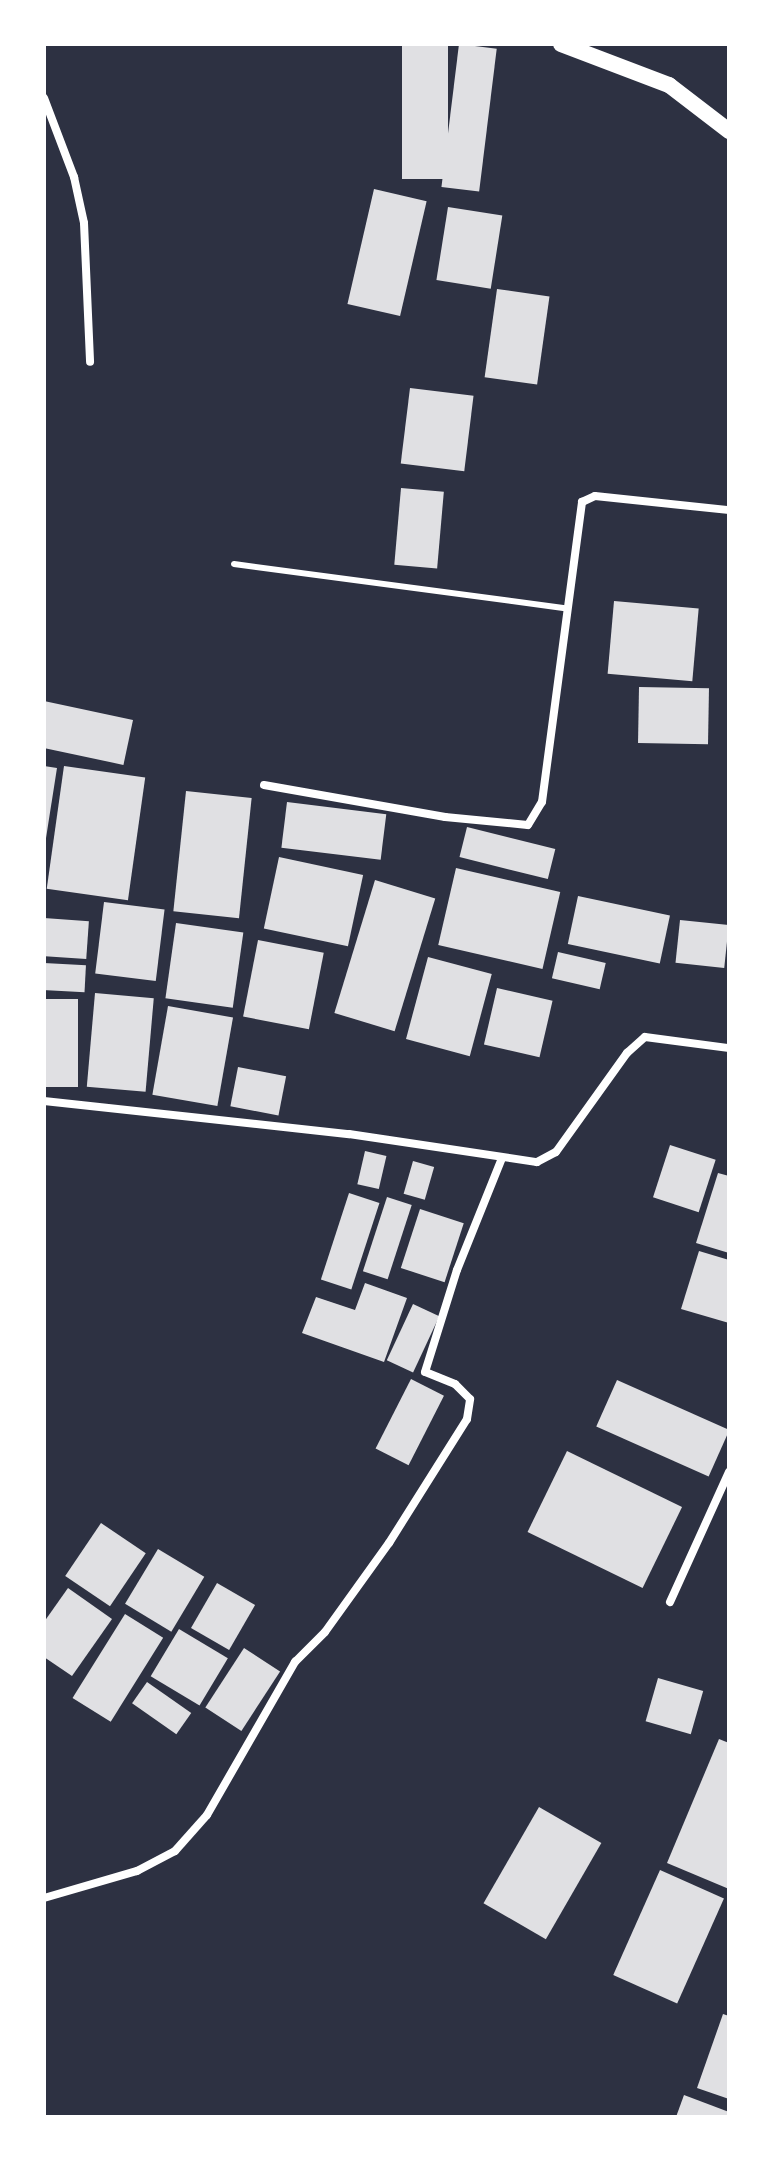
<!DOCTYPE html>
<style>
body{margin:0}
#map{position:relative;width:773px;height:2161px;overflow:hidden;background:#2d3142;font-family:Overpass,sans-serif}
div>[style]{position:absolute}
.building>*{inset:0;background:#e0e0e3;transform-origin:0 0}
.service>*{height:6px;margin:-3px;padding:0 3px;transform-origin:3px;border-radius:3px;background:#fff}
.minor>*{height:8px;margin:-4px;padding:0 4px;transform-origin:4px;border-radius:4px;background:#fff}
.secondary>*{height:16px;margin:-8px;padding:0 8px;transform-origin:8px;border-radius:8px;background:#fff}
span{translate:-50% -50%;white-space:nowrap;text-align:center;line-height:1.15;-webkit-text-stroke:6px #fff;paint-order:stroke}
.frame{position:absolute;inset:0;border:46px solid #fff;pointer-events:none}
</style>
<div id="map">
<div class="building">
<i style="left:402px;top:44px;width:46px;height:135px"></i>
<i style="left:459px;top:44px;width:38px;height:144px;rotate:7deg"></i>
<i style="left:374px;top:189px;width:54px;height:118px;rotate:13deg"></i>
<i style="left:448px;top:207px;width:55px;height:74px;rotate:9deg"></i>
<i style="left:497px;top:289px;width:53px;height:89px;rotate:8deg"></i>
<i style="left:410px;top:388px;width:64px;height:76px;rotate:7deg"></i>
<i style="left:401px;top:488px;width:43px;height:77px;rotate:5deg"></i>
<i style="left:614px;top:601px;width:85px;height:73px;rotate:5deg"></i>
<i style="left:639px;top:687px;width:70px;height:56px;rotate:1deg"></i>
<i style="left:44px;top:701px;width:91px;height:46px;rotate:12deg"></i>
<i style="clip-path:polygon(44px 766px,57px 768px,46px 838px,44px 837px)"></i>
<i style="left:64px;top:766px;width:82px;height:124px;rotate:8deg"></i>
<i style="left:186px;top:791px;width:66px;height:121px;rotate:6deg"></i>
<i style="left:287px;top:802px;width:100px;height:46px;rotate:7deg"></i>
<i style="left:467px;top:827px;width:91px;height:31px;rotate:14deg"></i>
<i style="left:279px;top:857px;width:86px;height:73px;rotate:12deg"></i>
<i style="left:456px;top:868px;width:107px;height:79px;rotate:13deg"></i>
<i style="left:375px;top:880px;width:63px;height:139px;rotate:17deg"></i>
<i style="left:578px;top:896px;width:94px;height:49px;rotate:12deg"></i>
<i style="left:104px;top:902px;width:61px;height:72px;rotate:7deg"></i>
<i style="left:44px;top:918px;width:45px;height:38px;rotate:4deg"></i>
<i style="left:680px;top:920px;width:49px;height:43px;rotate:6deg"></i>
<i style="left:176px;top:923px;width:68px;height:76px;rotate:8deg"></i>
<i style="left:258px;top:940px;width:67px;height:78px;rotate:11deg"></i>
<i style="left:558px;top:952px;width:49px;height:27px;rotate:13deg"></i>
<i style="left:428px;top:957px;width:66px;height:85px;rotate:15deg"></i>
<i style="left:44px;top:963px;width:42px;height:27px;rotate:3deg"></i>
<i style="left:497px;top:988px;width:57px;height:58px;rotate:13deg"></i>
<i style="left:95px;top:993px;width:59px;height:94px;rotate:5deg"></i>
<i style="left:44px;top:999px;width:34px;height:88px"></i>
<i style="left:168px;top:1006px;width:66px;height:90px;rotate:10deg"></i>
<i style="left:238px;top:1067px;width:49px;height:40px;rotate:11deg"></i>
<i style="left:670px;top:1145px;width:48px;height:55px;rotate:18deg"></i>
<i style="left:365px;top:1151px;width:22px;height:34px;rotate:13deg"></i>
<i style="left:413px;top:1161px;width:22px;height:34px;rotate:16deg"></i>
<i style="clip-path:polygon(718px 1173px,729px 1176px,729px 1253px,696px 1243px)"></i>
<i style="left:349px;top:1193px;width:32px;height:91px;rotate:18deg"></i>
<i style="left:387px;top:1197px;width:26px;height:78px;rotate:18deg"></i>
<i style="left:420px;top:1209px;width:46px;height:62px;rotate:18deg"></i>
<i style="clip-path:polygon(699px 1251px,729px 1260px,729px 1323px,681px 1309px)"></i>
<i style="clip-path:polygon(365px 1283px,407px 1298px,384px 1362px,302px 1333px,316px 1297px,355px 1310px)"></i>
<i style="left:413px;top:1304px;width:29px;height:62px;rotate:25deg"></i>
<i style="left:411px;top:1379px;width:37px;height:78px;rotate:27deg"></i>
<i style="left:617px;top:1380px;width:123px;height:51px;rotate:24deg"></i>
<i style="left:567px;top:1451px;width:128px;height:90px;rotate:26deg"></i>
<i style="left:101px;top:1523px;width:54px;height:64px;rotate:34deg"></i>
<i style="left:158px;top:1549px;width:54px;height:64px;rotate:31deg"></i>
<i style="left:217px;top:1583px;width:44px;height:52px;rotate:30deg"></i>
<i style="clip-path:polygon(68px 1588px,112px 1619px,72px 1676px,44px 1657px,44px 1622px)"></i>
<i style="left:125px;top:1614px;width:45px;height:99px;rotate:32deg"></i>
<i style="left:179px;top:1629px;width:57px;height:55px;rotate:31deg"></i>
<i style="left:244px;top:1648px;width:43px;height:71px;rotate:33deg"></i>
<i style="left:658px;top:1678px;width:47px;height:45px;rotate:16deg"></i>
<i style="left:147px;top:1682px;width:54px;height:26px;rotate:35deg"></i>
<i style="clip-path:polygon(719px 1739px,729px 1743px,729px 1889px,667px 1863px)"></i>
<i style="left:539px;top:1807px;width:72px;height:111px;rotate:30deg"></i>
<i style="left:660px;top:1870px;width:70px;height:115px;rotate:24deg"></i>
<i style="clip-path:polygon(723px 2014px,729px 2016px,729px 2099px,697px 2088px)"></i>
<i style="clip-path:polygon(684px 2095px,729px 2112px,729px 2117px,676px 2117px)"></i>
</div>
<div class="service">
<i style="left:234px;top:564px;width:334px;rotate:7.6deg"></i>
</div>
<div class="minor">
<i style="left:44px;top:98px;width:85px;rotate:69.2deg"></i>
<i style="left:74px;top:177px;width:47px;rotate:77.7deg"></i>
<i style="left:84px;top:223px;width:139px;rotate:87.5deg"></i>
<i style="left:264px;top:785px;width:184px;rotate:10deg"></i>
<i style="left:445px;top:817px;width:83px;rotate:5.5deg"></i>
<i style="left:528px;top:825px;width:27px;rotate:-59deg"></i>
<i style="left:542px;top:802px;width:303px;rotate:-82.4deg"></i>
<i style="left:582px;top:502px;width:14px;rotate:-25deg"></i>
<i style="left:595px;top:496px;width:135px;rotate:6deg"></i>
<i style="left:44px;top:1101px;width:307px;rotate:6.2deg"></i>
<i style="left:349px;top:1134px;width:190px;rotate:8.5deg"></i>
<i style="left:537px;top:1162px;width:21px;rotate:-28deg"></i>
<i style="left:556px;top:1152px;width:122px;rotate:-54.4deg"></i>
<i style="left:627px;top:1053px;width:24px;rotate:-42deg"></i>
<i style="left:645px;top:1037px;width:85px;rotate:7.5deg"></i>
<i style="left:670px;top:1602px;width:143px;rotate:-65.6deg"></i>
<i style="left:44px;top:1898px;width:97px;rotate:-16.2deg"></i>
<i style="left:137px;top:1871px;width:43px;rotate:-27.8deg"></i>
<i style="left:175px;top:1851px;width:48px;rotate:-48.4deg"></i>
<i style="left:207px;top:1815px;width:177px;rotate:-60.1deg"></i>
<i style="left:295px;top:1662px;width:42px;rotate:-45deg"></i>
<i style="left:325px;top:1632px;width:110px;rotate:-54.3deg"></i>
<i style="left:389px;top:1543px;width:146px;rotate:-57.8deg"></i>
<i style="left:467px;top:1419px;width:20px;rotate:-81deg"></i>
<i style="left:470px;top:1399px;width:21px;rotate:-135deg"></i>
<i style="left:455px;top:1384px;width:32px;rotate:-158deg"></i>
<i style="left:425px;top:1372px;width:107px;rotate:-72.6deg"></i>
<i style="left:457px;top:1270px;width:121px;rotate:-68.1deg"></i>
</div>
<div class="secondary">
<i style="left:561px;top:44px;width:116px;rotate:20.8deg"></i>
<i style="left:669px;top:85px;width:76px;rotate:37.5deg"></i>
</div>
<div class="frame"></div>
</div>
